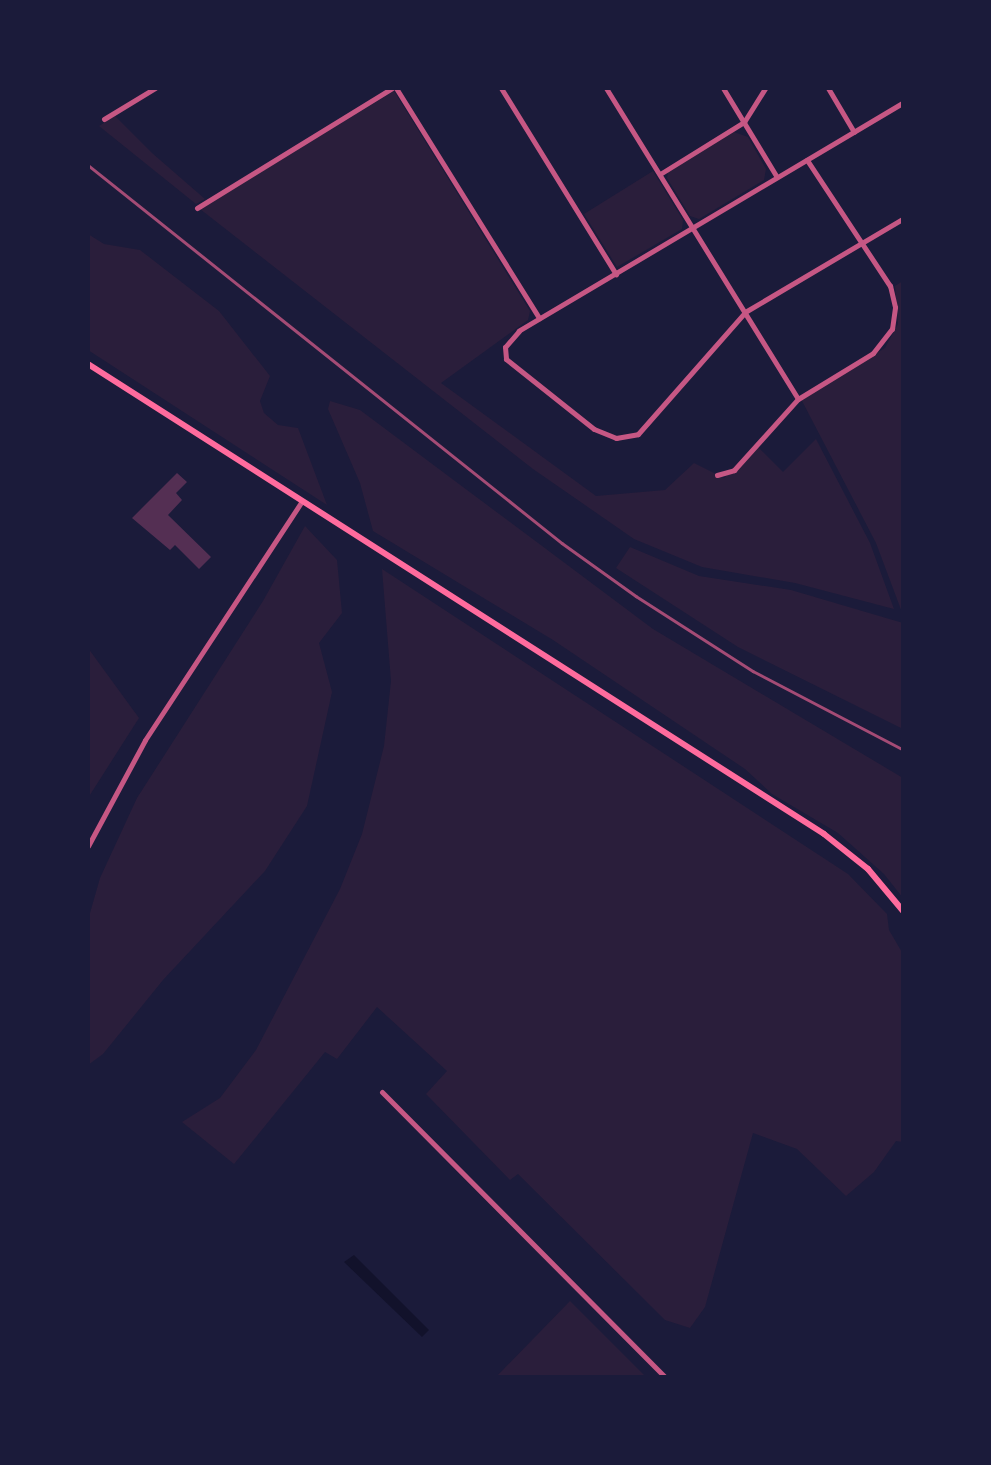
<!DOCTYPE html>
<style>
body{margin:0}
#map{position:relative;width:991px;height:1465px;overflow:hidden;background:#1b1b3a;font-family:Arial,sans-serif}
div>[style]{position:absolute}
.green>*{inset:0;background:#2a1e3b}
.water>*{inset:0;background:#12122b}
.building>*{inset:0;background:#542f53}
.minor>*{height:5px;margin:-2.5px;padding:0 2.5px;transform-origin:2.5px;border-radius:2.5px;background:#c65784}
.tertiary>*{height:5px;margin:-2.5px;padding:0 2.5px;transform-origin:2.5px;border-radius:2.5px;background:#c65784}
.secondary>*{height:6px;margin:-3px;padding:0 3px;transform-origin:3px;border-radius:3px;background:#ff6b9d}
.rail>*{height:2.5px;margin:-1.25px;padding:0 1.25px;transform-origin:1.25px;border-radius:1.25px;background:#a44b75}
span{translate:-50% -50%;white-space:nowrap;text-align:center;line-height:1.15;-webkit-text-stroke:9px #1b1b3a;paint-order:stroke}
.frame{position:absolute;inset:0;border:90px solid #1b1b3a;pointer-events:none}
</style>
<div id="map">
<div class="green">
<i style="clip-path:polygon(394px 91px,530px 311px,528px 320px,441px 383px,596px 496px,665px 490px,694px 463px,724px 478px,758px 447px,783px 472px,816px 439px,870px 543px,894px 609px,795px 583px,702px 567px,634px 539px,533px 469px,200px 209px)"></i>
<i style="clip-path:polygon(115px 116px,152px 153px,205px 199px,196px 204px,99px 126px)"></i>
<i style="clip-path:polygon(734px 132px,748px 137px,766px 169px,764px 180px,699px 219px,690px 216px,667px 178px,668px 172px)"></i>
<i style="clip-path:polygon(653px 171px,683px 220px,682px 229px,617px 267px,584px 214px)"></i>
<i style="clip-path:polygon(88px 234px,104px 244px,140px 250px,219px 311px,270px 376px,260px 401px,264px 413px,278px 425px,298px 428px,327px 505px,88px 350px)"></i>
<i style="clip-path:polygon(903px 281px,903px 615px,876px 543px,801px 399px,885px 348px,898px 324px,895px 286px)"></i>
<i style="clip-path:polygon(330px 401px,360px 410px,653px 629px,903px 778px,903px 898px,884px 874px,838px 833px,772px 794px,745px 769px,553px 640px,373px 531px,360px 483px,328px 409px)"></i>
<i style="clip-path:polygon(305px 526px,337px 560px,342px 613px,319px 643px,332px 692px,307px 806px,265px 871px,163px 980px,103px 1054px,88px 1065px,88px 920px,100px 878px,137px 798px,263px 601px)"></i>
<i style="clip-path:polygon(630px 547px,699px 576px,791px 590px,903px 623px,903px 729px,738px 647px,616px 568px)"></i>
<i style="clip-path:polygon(382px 569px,848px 874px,887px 914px,889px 930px,903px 954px,903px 1142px,896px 1141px,874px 1172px,846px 1196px,797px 1149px,753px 1133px,705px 1307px,690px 1328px,665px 1320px,518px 1174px,510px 1180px,426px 1094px,447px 1071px,377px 1007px,337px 1059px,325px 1052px,234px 1164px,182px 1122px,220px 1098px,256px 1050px,340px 889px,362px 834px,384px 746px,391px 681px)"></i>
<i style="clip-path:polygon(88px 648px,139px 718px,88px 798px)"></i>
<i style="clip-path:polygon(570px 1301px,646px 1377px,496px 1377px)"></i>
</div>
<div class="water">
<i style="clip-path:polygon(354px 1255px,429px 1330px,422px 1337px,344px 1262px)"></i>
</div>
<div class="building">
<i style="clip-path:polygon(177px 473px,187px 482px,176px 493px,182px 500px,168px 515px,211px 557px,199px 569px,175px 545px,170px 550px,132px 518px)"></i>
</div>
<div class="minor">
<i style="left:396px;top:88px;width:271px;rotate:58.1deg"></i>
<i style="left:501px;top:88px;width:219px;rotate:58.3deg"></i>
<i style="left:606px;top:88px;width:365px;rotate:58.3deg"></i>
<i style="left:723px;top:88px;width:104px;rotate:58.8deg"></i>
<i style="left:828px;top:88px;width:51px;rotate:59.4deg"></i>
<i style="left:904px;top:102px;width:448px;rotate:149.3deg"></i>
<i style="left:519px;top:331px;width:21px;rotate:131deg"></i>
<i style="left:505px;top:347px;width:12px;rotate:85deg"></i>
<i style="left:506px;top:359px;width:112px;rotate:38.5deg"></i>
<i style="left:594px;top:429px;width:24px;rotate:22deg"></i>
<i style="left:616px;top:438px;width:22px;rotate:-10deg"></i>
<i style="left:638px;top:434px;width:162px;rotate:-48.7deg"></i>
<i style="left:745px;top:312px;width:185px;rotate:-30.6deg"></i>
<i style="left:104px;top:119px;width:60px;rotate:-31.3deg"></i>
<i style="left:660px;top:174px;width:99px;rotate:-31.8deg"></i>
<i style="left:744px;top:122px;width:40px;rotate:-58deg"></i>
<i style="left:197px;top:208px;width:229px;rotate:-31.6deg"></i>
<i style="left:717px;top:475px;width:18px;rotate:-16deg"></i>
<i style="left:734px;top:470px;width:96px;rotate:-48deg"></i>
<i style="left:798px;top:399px;width:88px;rotate:-31.5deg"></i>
<i style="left:873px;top:353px;width:31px;rotate:-52deg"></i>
<i style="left:892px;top:329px;width:22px;rotate:-82deg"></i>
<i style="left:895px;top:307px;width:22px;rotate:-103deg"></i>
<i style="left:890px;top:286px;width:151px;rotate:-123.4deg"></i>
<i style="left:382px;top:1092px;width:403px;rotate:45.2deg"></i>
</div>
<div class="tertiary">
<i style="left:88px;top:846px;width:120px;rotate:-61.7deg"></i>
<i style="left:145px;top:740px;width:286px;rotate:-56.7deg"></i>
</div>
<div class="secondary">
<i style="left:88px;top:364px;width:873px;rotate:32.56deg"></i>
<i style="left:824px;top:834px;width:56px;rotate:38.5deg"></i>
<i style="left:868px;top:869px;width:56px;rotate:50.1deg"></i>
</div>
<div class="rail">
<i style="left:88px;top:165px;width:606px;rotate:38.57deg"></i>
<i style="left:562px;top:543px;width:91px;rotate:35.6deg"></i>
<i style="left:636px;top:596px;width:139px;rotate:32.7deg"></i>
<i style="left:753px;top:671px;width:170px;rotate:27.6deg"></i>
</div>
<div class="frame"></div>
</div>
